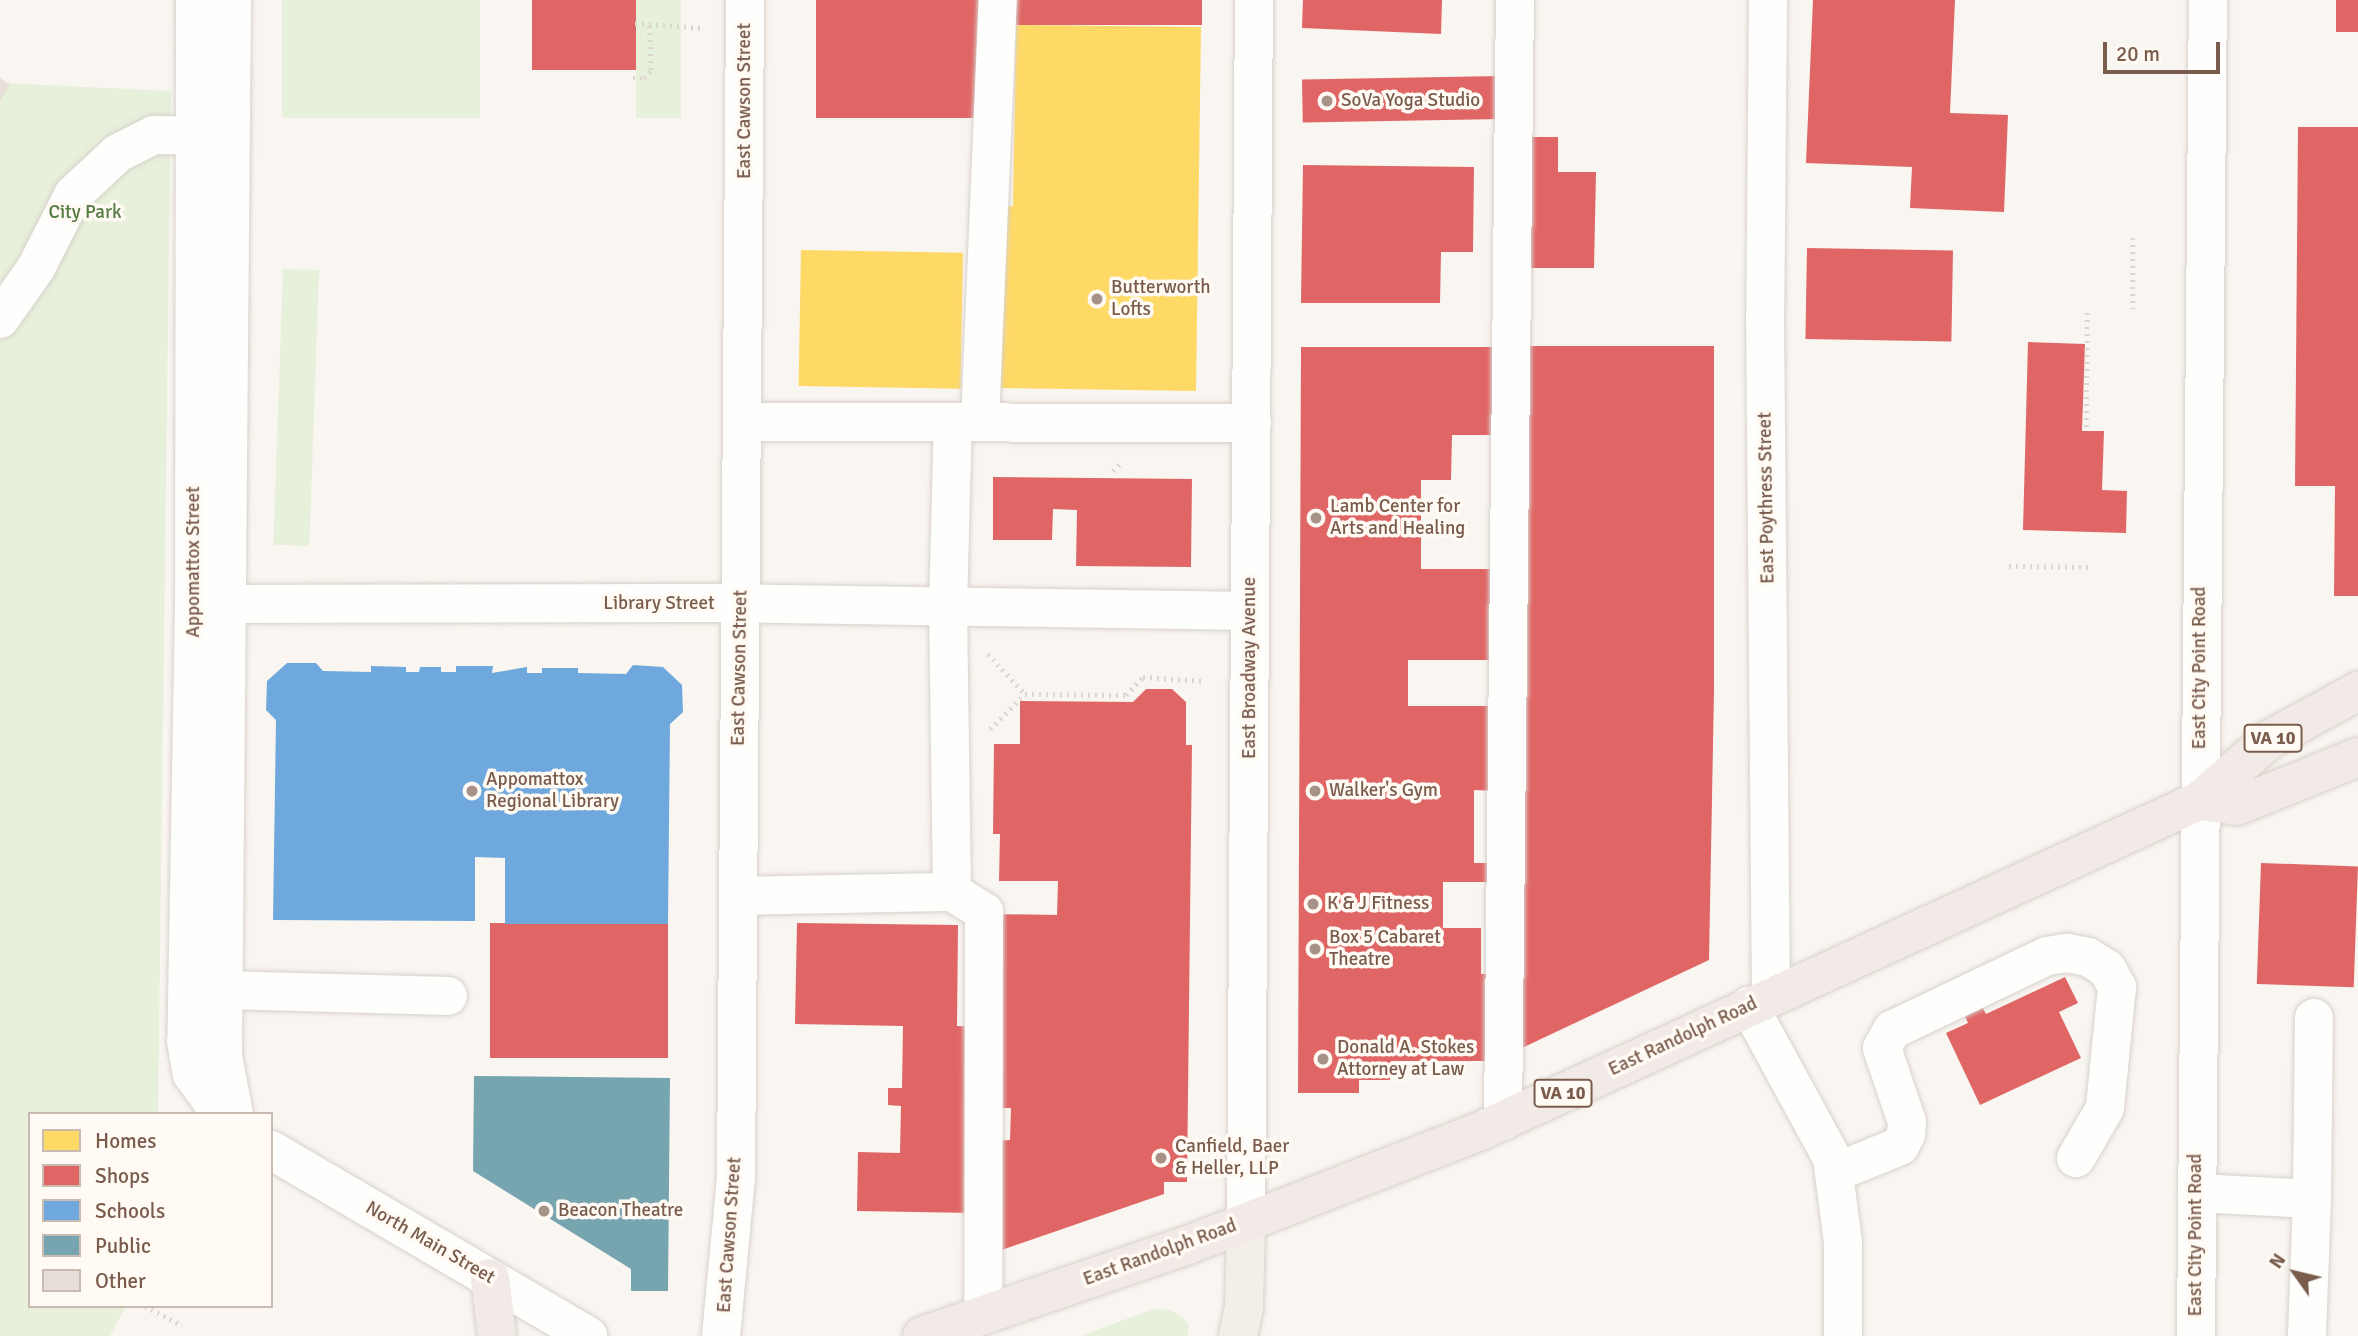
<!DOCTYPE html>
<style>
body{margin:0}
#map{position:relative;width:2358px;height:1336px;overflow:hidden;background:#f9f5f0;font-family:Signika,sans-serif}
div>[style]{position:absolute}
.green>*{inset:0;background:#e7f0db;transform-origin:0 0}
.homes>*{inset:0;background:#ffd966;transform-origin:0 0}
.shops>*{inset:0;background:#e06666;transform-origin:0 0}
.schools>*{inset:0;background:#6fa8dc}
.public>*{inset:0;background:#76a5af}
.building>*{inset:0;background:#e6ded7}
.path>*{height:4.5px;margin-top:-2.25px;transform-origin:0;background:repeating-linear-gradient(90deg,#dcd5d0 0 2px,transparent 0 7px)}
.roads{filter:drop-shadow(0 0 2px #d7d1cb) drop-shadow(0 0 2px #d7d1cb)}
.minor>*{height:38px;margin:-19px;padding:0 19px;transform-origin:19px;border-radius:19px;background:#fefefd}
.major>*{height:38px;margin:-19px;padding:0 19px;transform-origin:19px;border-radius:19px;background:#f3eee8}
.highway>*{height:38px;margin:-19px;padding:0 19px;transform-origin:19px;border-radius:19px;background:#f2eae7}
.dots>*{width:19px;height:19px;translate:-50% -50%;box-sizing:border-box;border:4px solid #fffaf3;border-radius:50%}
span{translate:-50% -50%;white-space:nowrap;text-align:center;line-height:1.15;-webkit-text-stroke:7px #fffaf3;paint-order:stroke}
.shield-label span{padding:2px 5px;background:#fffaf3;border:2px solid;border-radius:5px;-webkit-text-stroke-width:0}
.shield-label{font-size:18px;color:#7a5c4d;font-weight:700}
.street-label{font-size:19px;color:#7a5c4d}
.poi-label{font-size:19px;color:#7a5c4d}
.left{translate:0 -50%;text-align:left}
.park-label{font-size:19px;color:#537a41}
.legend{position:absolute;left:28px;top:1112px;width:245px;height:196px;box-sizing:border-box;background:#fffaf3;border:2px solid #cabbb1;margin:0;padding:9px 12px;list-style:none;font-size:21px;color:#7a5c4d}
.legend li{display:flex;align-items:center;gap:14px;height:35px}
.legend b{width:35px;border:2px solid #cabbb1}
.north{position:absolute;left:2260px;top:1238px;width:70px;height:70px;-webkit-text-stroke:5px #fffaf3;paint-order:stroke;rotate:304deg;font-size:19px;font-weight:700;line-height:28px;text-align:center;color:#7a5c4d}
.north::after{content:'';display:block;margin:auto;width:24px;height:32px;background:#7a5c4d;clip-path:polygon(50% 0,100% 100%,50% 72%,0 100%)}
.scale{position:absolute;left:2103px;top:42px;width:117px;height:32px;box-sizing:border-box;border:4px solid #7a5c4d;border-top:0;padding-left:9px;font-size:21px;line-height:24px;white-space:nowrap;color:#7a5c4d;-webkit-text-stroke:5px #fffaf3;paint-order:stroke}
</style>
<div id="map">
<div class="green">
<i style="left:282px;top:0;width:198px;height:118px"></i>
<i style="left:636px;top:0;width:45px;height:118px"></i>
<i style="clip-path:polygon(0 83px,171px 91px,158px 1114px,30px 1114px,30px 1306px,126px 1306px,110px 1336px,0 1336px)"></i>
<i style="left:283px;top:269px;width:36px;height:276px;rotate:2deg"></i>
<i style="clip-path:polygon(1153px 1309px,1171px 1310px,1182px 1317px,1189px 1326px,1187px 1336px,1081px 1336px)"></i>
</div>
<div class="homes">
<i style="clip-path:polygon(1016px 25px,1201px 27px,1196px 391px,995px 388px,998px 206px,1013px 206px)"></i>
<i style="left:801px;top:250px;width:162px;height:136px;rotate:1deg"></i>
</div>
<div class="shops">
<i style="left:532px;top:0;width:104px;height:70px"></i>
<i style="left:816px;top:0;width:164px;height:118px"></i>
<i style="left:1016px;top:0;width:186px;height:25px"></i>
<i style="clip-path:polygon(1303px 0,1442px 0,1441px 34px,1302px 28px)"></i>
<i style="clip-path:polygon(1813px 0,1955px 0,1950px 113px,2008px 115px,2004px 212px,1910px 208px,1912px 167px,1806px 163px)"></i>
<i style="left:2336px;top:0;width:22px;height:32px"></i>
<i style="left:1501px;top:76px;width:43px;height:199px;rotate:89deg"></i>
<i style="clip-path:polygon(2298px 127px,2358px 127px,2358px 596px,2334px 596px,2335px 486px,2295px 486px)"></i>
<i style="clip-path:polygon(1521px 137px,1558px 137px,1558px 172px,1596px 172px,1594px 268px,1519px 268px)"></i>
<i style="clip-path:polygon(1303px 165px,1474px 167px,1473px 252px,1441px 252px,1440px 303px,1301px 303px)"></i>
<i style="left:1807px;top:248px;width:146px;height:91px;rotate:1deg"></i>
<i style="clip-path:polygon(2028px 342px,2085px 344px,2082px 431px,2104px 431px,2102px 490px,2127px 491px,2126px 533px,2023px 530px)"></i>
<i style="clip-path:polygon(1516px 346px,1714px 346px,1714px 690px,1709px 960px,1511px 1053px)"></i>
<i style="clip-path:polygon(1301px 347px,1500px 347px,1499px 435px,1452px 435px,1451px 480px,1421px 480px,1421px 569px,1500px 569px,1500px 660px,1408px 660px,1408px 706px,1497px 706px,1497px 791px,1474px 790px,1474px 863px,1497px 863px,1497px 882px,1443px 882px,1443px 928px,1481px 928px,1481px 974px,1496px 974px,1494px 1061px,1391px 1061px,1390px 1080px,1359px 1080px,1359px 1093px,1298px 1093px)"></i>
<i style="clip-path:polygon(993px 477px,1192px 479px,1191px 567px,1076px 566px,1077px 510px,1053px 509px,1052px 540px,993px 540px)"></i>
<i style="clip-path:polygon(1146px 689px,1172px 689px,1186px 702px,1186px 745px,1192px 745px,1187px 1182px,1164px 1182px,1164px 1194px,993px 1253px,992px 1141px,1010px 1140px,1011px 1108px,991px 1108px,994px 914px,1057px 915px,1058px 881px,999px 881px,1000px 834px,993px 834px,994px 744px,1020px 744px,1020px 701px,1133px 702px)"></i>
<i style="left:2261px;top:863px;width:97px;height:121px;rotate:2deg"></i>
<i style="left:490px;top:923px;width:178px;height:135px"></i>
<i style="clip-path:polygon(797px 923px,958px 925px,957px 1026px,978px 1027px,974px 1213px,857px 1211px,858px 1152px,900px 1153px,901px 1106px,888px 1105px,888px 1088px,902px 1088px,903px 1026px,795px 1024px)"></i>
<i style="clip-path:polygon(2065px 977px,2078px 1003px,2059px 1012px,2081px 1058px,1980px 1105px,1946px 1033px,1968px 1023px,1961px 1007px,1978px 999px,1986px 1014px)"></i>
</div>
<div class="schools">
<i style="clip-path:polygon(287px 663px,316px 663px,323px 671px,371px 672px,371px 666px,406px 667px,406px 672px,419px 672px,420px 667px,441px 667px,441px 672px,456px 672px,456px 666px,493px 666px,492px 673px,527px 667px,527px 673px,542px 673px,542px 668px,578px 668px,578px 673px,626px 674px,633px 665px,663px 667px,682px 685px,683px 712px,670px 724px,668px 924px,505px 924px,505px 858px,475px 857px,475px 921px,273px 920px,276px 720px,266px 710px,267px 681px)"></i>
</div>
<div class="public">
<i style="clip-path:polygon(474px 1076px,670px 1078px,668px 1291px,631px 1291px,631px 1269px,473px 1171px)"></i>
</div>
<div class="building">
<i style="clip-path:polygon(0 78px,10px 85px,0 101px)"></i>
</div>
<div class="path">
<i style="left:635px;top:23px;width:66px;rotate:4.3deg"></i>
<i style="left:633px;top:78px;width:11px"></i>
<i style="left:644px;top:78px;width:11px;rotate:-49deg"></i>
<i style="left:651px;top:70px;width:45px;rotate:-92.5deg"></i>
<i style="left:2133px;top:238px;width:71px;rotate:90deg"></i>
<i style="left:2086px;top:427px;width:119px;rotate:-89.5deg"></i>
<i style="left:1113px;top:471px;width:13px;rotate:-45deg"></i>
<i style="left:2009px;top:566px;width:80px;rotate:0.7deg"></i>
<i style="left:988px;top:654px;width:54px;rotate:47.2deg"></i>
<i style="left:990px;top:729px;width:49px;rotate:-45deg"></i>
<i style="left:1025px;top:694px;width:101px;rotate:0.6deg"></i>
<i style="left:1126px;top:695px;width:25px;rotate:-47deg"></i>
<i style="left:1143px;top:677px;width:62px;rotate:3.7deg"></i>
<i style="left:145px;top:1306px;width:42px;rotate:27.2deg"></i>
</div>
<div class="roads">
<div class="minor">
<i style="left:195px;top:0;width:604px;rotate:90.09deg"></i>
<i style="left:194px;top:604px;width:437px;rotate:91deg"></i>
<i style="left:186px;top:1041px;width:34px;rotate:80deg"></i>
<i style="left:192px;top:1074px;width:49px;rotate:54.1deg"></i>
<i style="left:232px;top:0;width:1056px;rotate:90.49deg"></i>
<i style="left:223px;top:1056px;width:59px;rotate:79.3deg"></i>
<i style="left:1768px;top:0;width:314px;rotate:90.5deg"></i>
<i style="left:1765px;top:314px;width:682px;rotate:89.5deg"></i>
<i style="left:0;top:319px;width:62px;rotate:-54.8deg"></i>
<i style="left:36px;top:268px;width:82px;rotate:-63.1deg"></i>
<i style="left:73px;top:195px;width:62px;rotate:-43deg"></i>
<i style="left:118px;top:153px;width:40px;rotate:-26.6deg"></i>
<i style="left:154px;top:135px;width:63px;rotate:0.9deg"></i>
<i style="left:744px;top:422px;width:508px;rotate:0.11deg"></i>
<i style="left:980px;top:422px;width:422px;rotate:-87.6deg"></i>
<i style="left:200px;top:604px;width:514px;rotate:-0.11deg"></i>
<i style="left:714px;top:603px;width:536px;rotate:0.86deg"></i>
<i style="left:952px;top:892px;width:38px;rotate:32deg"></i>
<i style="left:984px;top:912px;width:403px;rotate:90.1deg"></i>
<i style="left:738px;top:896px;width:214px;rotate:-1.1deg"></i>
<i style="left:952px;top:892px;width:285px;rotate:-90.8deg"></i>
<i style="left:948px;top:607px;width:185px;rotate:-88.5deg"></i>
<i style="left:223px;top:990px;width:225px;rotate:1.5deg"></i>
<i style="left:1749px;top:1006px;width:173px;rotate:61.4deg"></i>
<i style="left:1832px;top:1158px;width:86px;rotate:82.6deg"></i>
<i style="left:1843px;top:1243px;width:93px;rotate:90deg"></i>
<i style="left:1503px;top:1121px;width:1121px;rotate:-89.39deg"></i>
<i style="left:271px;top:1150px;width:368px;rotate:30.4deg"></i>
<i style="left:1834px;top:1173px;width:71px;rotate:-22.2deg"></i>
<i style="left:1900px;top:1146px;width:13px;rotate:-63deg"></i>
<i style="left:1906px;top:1134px;width:12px;rotate:-85deg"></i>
<i style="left:1907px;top:1122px;width:78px;rotate:-108.7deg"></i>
<i style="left:1882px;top:1048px;width:21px;rotate:-61deg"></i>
<i style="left:1892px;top:1030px;width:172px;rotate:-25.5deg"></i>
<i style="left:2047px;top:956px;width:20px;rotate:-9deg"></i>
<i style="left:2067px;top:953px;width:21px;rotate:11deg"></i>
<i style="left:2088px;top:957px;width:22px;rotate:32deg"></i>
<i style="left:2107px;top:969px;width:21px;rotate:61deg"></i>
<i style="left:2117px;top:987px;width:122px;rotate:95.7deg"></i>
<i style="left:2105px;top:1108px;width:58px;rotate:120.1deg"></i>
<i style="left:2197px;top:1193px;width:115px;rotate:3deg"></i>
<i style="left:2312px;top:1199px;width:137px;rotate:92.1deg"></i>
<i style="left:2312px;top:1199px;width:181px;rotate:-89.4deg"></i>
<i style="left:1246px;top:1223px;width:1223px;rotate:-89.63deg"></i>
<i style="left:721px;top:1336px;width:159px;rotate:-84.6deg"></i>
<i style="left:736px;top:1178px;width:1178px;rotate:-89.56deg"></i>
<i style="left:2196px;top:1336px;width:1336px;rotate:-89.49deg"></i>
</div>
<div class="major">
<i style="left:1238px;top:1336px;width:30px;rotate:-78deg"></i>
<i style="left:1244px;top:1307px;width:84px;rotate:-88.6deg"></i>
</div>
<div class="highway">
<i style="left:2199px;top:801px;width:38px;rotate:7deg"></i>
<i style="left:2237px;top:806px;width:131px;rotate:-22deg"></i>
<i style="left:490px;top:1278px;width:58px;rotate:83.1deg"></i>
<i style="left:922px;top:1336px;width:281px;rotate:-18.9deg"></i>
<i style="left:1188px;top:1245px;width:311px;rotate:-21.3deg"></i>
<i style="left:1478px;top:1132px;width:793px;rotate:-24.66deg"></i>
<i style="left:2199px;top:801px;width:93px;rotate:-41.1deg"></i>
<i style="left:2269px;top:740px;width:102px;rotate:-28.8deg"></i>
</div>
</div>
<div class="dots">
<i style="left:1327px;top:101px;background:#a69286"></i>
<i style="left:1097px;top:299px;background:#a69286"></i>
<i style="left:1316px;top:518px;background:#a69286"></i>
<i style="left:472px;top:791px;background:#a69286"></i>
<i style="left:1315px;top:791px;background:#a69286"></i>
<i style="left:1313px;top:904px;background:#a69286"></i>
<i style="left:1315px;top:949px;background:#a69286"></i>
<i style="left:1323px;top:1059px;background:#a69286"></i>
<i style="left:1161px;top:1158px;background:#a69286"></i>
<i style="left:544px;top:1211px;background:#a69286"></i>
</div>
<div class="shield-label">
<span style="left:2273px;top:738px">VA 10</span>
<span style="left:1563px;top:1093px">VA 10</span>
</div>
<div class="street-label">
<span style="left:745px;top:101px;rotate:-90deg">East Cawson Street</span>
<span style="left:1767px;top:498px;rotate:-91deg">East Poythress Street</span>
<span style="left:194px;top:562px;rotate:-90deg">Appomattox Street</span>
<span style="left:659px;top:604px">Library Street</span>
<span style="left:740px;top:668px;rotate:-89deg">East Cawson Street</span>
<span style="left:1250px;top:668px;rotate:-90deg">East Broadway Avenue</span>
<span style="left:2200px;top:668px;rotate:-90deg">East City Point Road</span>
<span style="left:1683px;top:1037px;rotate:-25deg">East Randolph Road</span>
<span style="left:730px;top:1235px;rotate:-86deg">East Cawson Street</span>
<span style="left:2196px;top:1235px;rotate:-90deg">East City Point Road</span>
<span style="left:430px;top:1243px;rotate:30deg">North Main Street</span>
<span style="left:1160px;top:1253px;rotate:-20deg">East Randolph Road</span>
</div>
<div class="poi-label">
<span class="left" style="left:1341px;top:101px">SoVa Yoga Studio</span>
<span class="left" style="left:1111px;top:299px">Butterworth<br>Lofts</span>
<span class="left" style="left:1330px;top:518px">Lamb Center for<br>Arts and Healing</span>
<span class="left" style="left:486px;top:791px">Appomattox<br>Regional Library</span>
<span class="left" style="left:1329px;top:791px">Walker's Gym</span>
<span class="left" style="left:1327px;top:904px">K &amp; J Fitness</span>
<span class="left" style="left:1329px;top:949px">Box 5 Cabaret<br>Theatre</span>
<span class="left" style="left:1337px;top:1059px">Donald A. Stokes<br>Attorney at Law</span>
<span class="left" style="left:1175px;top:1158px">Canfield, Baer<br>&amp; Heller, LLP</span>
<span class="left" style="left:558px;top:1211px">Beacon Theatre</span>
</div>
<div class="park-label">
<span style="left:85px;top:213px">City Park</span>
</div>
<ul class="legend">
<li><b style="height:19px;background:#ffd966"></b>Homes</li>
<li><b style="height:19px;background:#e06666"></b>Shops</li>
<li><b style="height:19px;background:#6fa8dc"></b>Schools</li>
<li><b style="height:19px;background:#76a5af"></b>Public</li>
<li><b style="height:19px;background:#e6ded7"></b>Other</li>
</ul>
<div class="north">N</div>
<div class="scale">20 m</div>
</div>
